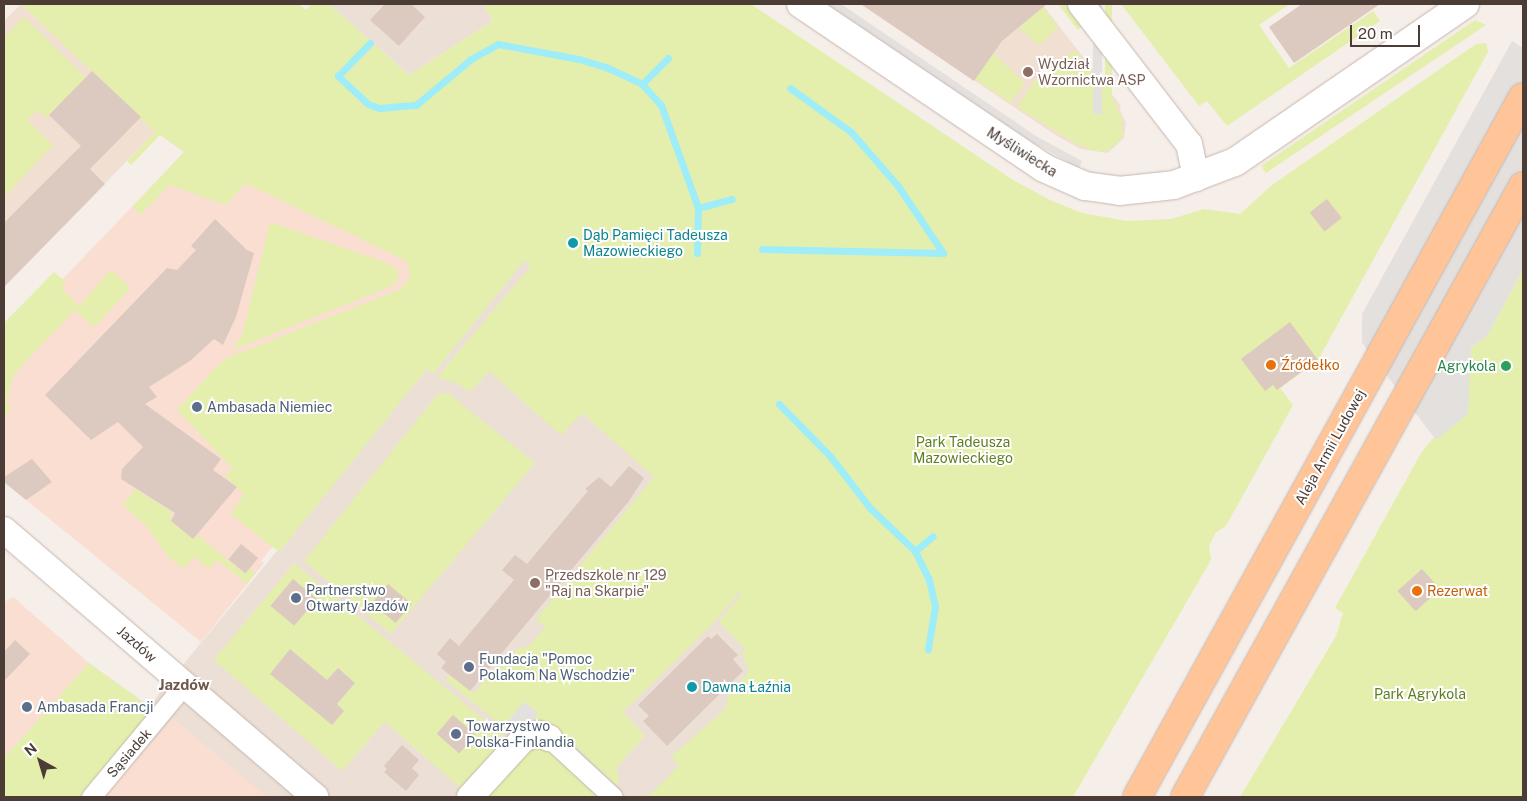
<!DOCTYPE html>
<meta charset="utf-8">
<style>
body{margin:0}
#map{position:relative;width:1527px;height:801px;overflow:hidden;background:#f6eee9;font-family:"Public Sans",sans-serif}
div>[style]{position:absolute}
.residential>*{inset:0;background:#ebdfd6}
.commercial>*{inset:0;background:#faded2}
.education>*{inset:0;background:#f1dfd1}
.green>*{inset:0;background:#e4efad;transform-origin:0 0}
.parking>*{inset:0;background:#e4e0de;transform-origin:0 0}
.stream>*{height:7px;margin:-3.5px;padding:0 3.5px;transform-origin:3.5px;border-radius:3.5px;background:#9fedf9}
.building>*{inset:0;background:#dcc9c0;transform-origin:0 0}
.roads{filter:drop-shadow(0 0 1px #c6b6ad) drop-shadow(0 0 1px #c6b6ad)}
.pedestrian>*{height:19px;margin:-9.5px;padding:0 9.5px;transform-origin:9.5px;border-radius:9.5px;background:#fff}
.minor>*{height:26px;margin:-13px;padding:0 13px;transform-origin:13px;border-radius:13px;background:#fff}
.tertiary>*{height:28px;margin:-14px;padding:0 14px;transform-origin:14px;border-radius:14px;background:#fff}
.primary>*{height:28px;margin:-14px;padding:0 14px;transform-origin:14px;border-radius:14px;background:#ffc599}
.dots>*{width:14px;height:14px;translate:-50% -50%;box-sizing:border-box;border:2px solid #fff;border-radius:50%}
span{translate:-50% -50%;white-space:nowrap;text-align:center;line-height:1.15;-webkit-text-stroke:4px #fff;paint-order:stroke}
.education-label{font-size:14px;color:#785e54}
.left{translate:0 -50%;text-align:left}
.street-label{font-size:14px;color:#4b3d36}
.culture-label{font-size:14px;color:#0d838f}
.food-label{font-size:14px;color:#c56008}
.leisure-label{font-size:14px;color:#27864d}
.right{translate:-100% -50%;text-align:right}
.service-label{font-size:14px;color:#4e5e75}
.park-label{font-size:14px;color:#5f7f20}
.neighbourhood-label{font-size:15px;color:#6f574c;font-weight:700}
.frame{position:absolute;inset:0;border:5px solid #4b3d36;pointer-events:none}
.north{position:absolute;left:15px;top:736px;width:50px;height:50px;-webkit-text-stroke:4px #fff;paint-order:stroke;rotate:321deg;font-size:14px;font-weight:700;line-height:20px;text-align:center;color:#4b3d36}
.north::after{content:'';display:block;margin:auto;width:18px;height:22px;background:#4b3d36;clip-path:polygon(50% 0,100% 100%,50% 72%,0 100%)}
.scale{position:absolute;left:1350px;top:25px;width:70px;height:22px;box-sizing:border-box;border:2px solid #4b3d36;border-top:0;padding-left:6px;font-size:15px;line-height:18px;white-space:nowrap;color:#4b3d36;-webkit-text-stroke:4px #fff;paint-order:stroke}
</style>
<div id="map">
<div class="residential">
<i style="clip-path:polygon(329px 4px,483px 4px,493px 21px,409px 75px)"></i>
<i style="clip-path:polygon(524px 260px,680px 386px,800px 707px,771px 797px,4px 797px,4px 758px,89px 663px,149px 706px,427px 369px)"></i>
</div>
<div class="commercial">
<i style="clip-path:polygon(249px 85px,487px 290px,275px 549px,272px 547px,261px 561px,264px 563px,201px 642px,4px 482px,4px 340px)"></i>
<i style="clip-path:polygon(13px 597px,89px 663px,4px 758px,4px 602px)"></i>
<i style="clip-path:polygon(173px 718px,267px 797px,104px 797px)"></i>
</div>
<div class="education">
<i style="clip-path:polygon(21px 4px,155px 132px,4px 287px,4px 21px)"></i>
<i style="clip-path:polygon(860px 4px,1042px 4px,1121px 106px,1119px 108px,1126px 123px,1124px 138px,1108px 153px,1081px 149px,1057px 136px)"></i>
</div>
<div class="green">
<i style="clip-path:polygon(21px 4px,299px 4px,306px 10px,311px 4px,329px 4px,409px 75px,493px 21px,483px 4px,751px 4px,1013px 180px,1050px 200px,1082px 213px,1127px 221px,1171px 219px,1204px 209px,1240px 214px,1272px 185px,1476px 44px,1486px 43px,1488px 52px,1318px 360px,1280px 388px,1293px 405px,1226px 526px,1216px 532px,1209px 546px,1211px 560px,1073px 797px,648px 797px,679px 766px,671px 757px,726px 708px,728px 695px,749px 672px,742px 654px,746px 650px,719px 622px,741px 594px,740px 591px,707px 630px,623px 712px,645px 736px,617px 767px,619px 781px,616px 785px,573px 744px,534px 717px,537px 713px,524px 702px,503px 727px,445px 680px,449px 675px,474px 693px,498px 665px,502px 668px,519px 648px,528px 647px,545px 627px,536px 619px,654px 477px,582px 413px,561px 435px,489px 371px,470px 392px,458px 384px,437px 377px,531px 266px,524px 261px,433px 374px,427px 369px,280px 551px,275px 549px,231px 514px,244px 494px,225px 476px,233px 469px,177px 410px,216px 367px,227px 358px,401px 289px,410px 277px,407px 261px,245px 183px,226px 205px,170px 185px,140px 215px,133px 206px,184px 152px,160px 135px,131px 165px,127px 161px,155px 132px)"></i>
<i style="clip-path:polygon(1058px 4px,1066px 4px,1082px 27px,1078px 30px)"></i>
<i style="left:1105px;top:4px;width:7px;height:138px"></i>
<i style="clip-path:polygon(1121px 4px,1290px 4px,1259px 25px,1289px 68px,1373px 11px,1380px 21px,1227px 126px,1207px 101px,1199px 106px)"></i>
<i style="clip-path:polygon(1043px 7px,1058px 27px,1039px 46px,1018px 26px)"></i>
<i style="clip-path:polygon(24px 17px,86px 78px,46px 118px,37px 110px,27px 120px,53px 145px,4px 197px,4px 38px)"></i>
<i style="clip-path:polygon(1475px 20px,1486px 25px,1266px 173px,1261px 166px)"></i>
<i style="clip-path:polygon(1075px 50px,1118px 106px,1116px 108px,1122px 117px,1123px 137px,1108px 151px,1093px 151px,1082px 145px,1081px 147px,1017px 107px,1034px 81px)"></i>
<i style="clip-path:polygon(993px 53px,1025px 83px,1011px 103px,975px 79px)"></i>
<i style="clip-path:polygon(270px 222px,387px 263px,398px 270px,398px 281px,387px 288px,232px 350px,242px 336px)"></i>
<i style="clip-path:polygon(111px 270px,131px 288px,94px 327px,75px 310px,14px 374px,7px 402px,11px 410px,4px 417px,4px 323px,54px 272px,66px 282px,61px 288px,79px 306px)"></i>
<i style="clip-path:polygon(1523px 270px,1523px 797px,1240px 797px,1336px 636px,1343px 613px,1335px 608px,1421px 453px,1434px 437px,1466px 411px,1471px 348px,1487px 336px)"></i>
<i style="clip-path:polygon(448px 393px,535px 463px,391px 634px,304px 561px,437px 395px)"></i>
<i style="clip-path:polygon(135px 489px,171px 511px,171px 521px,193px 539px,197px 535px,244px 573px,249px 568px,255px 573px,247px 584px,217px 560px,209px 569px,194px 557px,184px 569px,168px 557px,147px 527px,123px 505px)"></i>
<i style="clip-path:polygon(294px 563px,504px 736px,508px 745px,465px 792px,385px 722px,342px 771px,214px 660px)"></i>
<i style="clip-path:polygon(89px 663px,155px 711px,80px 797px,4px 797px,4px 758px)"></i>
<i style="clip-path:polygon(521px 747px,546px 748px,598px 797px,476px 797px)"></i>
</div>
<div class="parking">
<i style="clip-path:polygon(827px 4px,841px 4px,1036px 136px,1082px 161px,1079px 168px,1032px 142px)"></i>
<i style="left:1093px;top:4px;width:9px;height:110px"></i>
<i style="clip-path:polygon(1512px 41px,1523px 48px,1523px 270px,1487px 336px,1471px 348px,1468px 414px,1436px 440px,1362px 343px,1362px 314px)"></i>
<i style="left:524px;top:702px;width:18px;height:26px;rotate:38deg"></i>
</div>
<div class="stream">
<i style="left:370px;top:43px;width:46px;rotate:134.1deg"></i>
<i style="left:338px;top:76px;width:41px;rotate:43deg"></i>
<i style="left:368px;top:104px;width:12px;rotate:20deg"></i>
<i style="left:379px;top:108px;width:37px;rotate:-5deg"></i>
<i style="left:416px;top:105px;width:72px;rotate:-39.9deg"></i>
<i style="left:471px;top:59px;width:31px;rotate:-29deg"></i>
<i style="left:498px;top:44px;width:82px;rotate:10.5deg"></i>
<i style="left:579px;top:59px;width:28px;rotate:17deg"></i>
<i style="left:606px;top:67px;width:40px;rotate:25deg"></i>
<i style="left:668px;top:58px;width:37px;rotate:135deg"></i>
<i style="left:642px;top:84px;width:28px;rotate:48deg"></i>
<i style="left:661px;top:105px;width:109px;rotate:70.2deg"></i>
<i style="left:698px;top:208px;width:45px;rotate:91.3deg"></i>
<i style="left:698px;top:208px;width:35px;rotate:-15deg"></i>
<i style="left:762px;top:249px;width:181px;rotate:1.3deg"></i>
<i style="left:943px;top:253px;width:81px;rotate:-123.9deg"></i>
<i style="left:898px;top:186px;width:72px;rotate:-131deg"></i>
<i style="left:851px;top:132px;width:75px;rotate:-144.2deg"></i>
<i style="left:779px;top:404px;width:73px;rotate:45.6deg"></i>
<i style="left:830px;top:456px;width:66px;rotate:52.4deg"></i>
<i style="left:870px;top:508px;width:62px;rotate:43.7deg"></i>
<i style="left:915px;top:551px;width:32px;rotate:64deg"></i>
<i style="left:929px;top:580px;width:27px;rotate:77deg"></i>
<i style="left:935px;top:606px;width:44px;rotate:99.2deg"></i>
<i style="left:915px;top:551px;width:23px;rotate:-40deg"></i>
</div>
<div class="building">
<i style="clip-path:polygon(385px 4px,411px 4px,425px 17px,399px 46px,370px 20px)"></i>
<i style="clip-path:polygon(861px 4px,1047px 4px,1002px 41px,974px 81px)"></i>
<i style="clip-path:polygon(1302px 4px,1380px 4px,1294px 63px,1269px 27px)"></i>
<i style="clip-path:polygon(92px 71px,141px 117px,90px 169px,105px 184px,4px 287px,4px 223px,81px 146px,49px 115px)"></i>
<i style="left:1327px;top:199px;width:24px;height:22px;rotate:52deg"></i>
<i style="clip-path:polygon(215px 219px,247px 250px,254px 253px,236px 317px,223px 345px,214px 339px,190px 361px,149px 387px,157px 397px,145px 404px,221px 459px,213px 470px,237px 487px,193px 539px,171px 521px,175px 513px,121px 479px,122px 469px,143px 447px,118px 422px,91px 440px,45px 395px,167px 268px,177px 270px,196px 250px,191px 246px)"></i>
<i style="clip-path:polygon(1290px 322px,1318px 360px,1277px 390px,1273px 385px,1265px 391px,1241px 359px)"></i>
<i style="clip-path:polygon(32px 459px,52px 482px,26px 500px,4px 482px,4px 477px)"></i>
<i style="clip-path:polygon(629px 466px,644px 478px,629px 501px,470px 691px,441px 668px,446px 662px,437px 654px,450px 638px,459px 646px,514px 580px,502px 570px,515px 555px,527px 564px,588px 491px,585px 489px,599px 477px,611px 487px)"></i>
<i style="left:241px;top:544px;width:22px;height:20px;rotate:39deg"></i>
<i style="left:1422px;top:569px;width:27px;height:33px;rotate:48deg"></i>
<i style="left:293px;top:579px;width:31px;height:35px;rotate:40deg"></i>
<i style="left:388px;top:584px;width:31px;height:25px;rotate:40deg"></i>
<i style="clip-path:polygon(717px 634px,738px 655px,733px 659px,743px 671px,667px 746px,643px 721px,649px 716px,638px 705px,708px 636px,711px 639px)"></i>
<i style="clip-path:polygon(15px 640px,30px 654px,4px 681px,4px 652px)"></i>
<i style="clip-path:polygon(290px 649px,327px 680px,338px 668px,355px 683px,337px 704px,344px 711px,332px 725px,270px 674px)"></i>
<i style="left:453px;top:715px;width:30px;height:25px;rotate:41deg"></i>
<i style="clip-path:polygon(402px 745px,419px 760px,412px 768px,419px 775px,406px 791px,384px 772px,387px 769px,384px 766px)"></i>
</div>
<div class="roads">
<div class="pedestrian">
<i style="left:549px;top:738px;width:87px;rotate:42.7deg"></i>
<i style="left:91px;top:797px;width:146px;rotate:-50.3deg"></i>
</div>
<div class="minor">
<i style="left:1081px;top:4px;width:177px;rotate:52.4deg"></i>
<i style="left:1189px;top:144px;width:35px;rotate:78deg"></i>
<i style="left:4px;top:530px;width:410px;rotate:40.6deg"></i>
<i style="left:470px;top:797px;width:80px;rotate:-47.5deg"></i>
<i style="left:524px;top:738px;width:16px;rotate:-15deg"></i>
<i style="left:539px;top:734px;width:11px;rotate:22deg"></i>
</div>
<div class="tertiary">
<i style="left:801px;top:4px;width:293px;rotate:34deg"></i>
<i style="left:1044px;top:168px;width:45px;rotate:23.7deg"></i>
<i style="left:1085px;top:186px;width:34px;rotate:8deg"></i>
<i style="left:1119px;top:191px;width:55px;rotate:-6.2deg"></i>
<i style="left:1174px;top:185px;width:65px;rotate:-20.7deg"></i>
<i style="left:1235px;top:162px;width:279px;rotate:-34.5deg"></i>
</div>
<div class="primary">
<i style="left:1137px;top:797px;width:799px;rotate:-61.13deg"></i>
<i style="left:1185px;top:797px;width:698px;rotate:-61.05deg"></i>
</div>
</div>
<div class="dots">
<i style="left:1028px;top:72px;background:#8d6e63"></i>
<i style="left:573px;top:243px;background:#0f9aa8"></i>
<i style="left:1271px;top:365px;background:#e8710a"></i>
<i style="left:1506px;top:366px;background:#2e9e5b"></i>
<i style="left:197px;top:407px;background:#5c6f8a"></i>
<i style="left:535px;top:583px;background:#8d6e63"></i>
<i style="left:1417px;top:591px;background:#e8710a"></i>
<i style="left:296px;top:598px;background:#5c6f8a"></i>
<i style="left:469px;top:667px;background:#5c6f8a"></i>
<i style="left:692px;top:687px;background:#0f9aa8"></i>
<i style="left:27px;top:707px;background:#5c6f8a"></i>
<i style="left:456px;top:734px;background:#5c6f8a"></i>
</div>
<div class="education-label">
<span class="left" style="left:1038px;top:72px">Wydział<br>Wzornictwa ASP</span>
<span class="left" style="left:545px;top:583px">Przedszkole nr 129<br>"Raj na Skarpie"</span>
</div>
<div class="street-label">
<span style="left:1022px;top:152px;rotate:32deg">Myśliwiecka</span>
<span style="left:1330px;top:447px;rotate:-61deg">Aleja Armii Ludowej</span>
<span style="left:137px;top:644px;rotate:41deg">Jazdów</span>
<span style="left:129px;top:753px;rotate:-49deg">Sąsiadek</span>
</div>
<div class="culture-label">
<span class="left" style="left:583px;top:243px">Dąb Pamięci Tadeusza<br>Mazowieckiego</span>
<span class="left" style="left:702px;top:687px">Dawna Łaźnia</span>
</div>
<div class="food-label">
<span class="left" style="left:1281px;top:365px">Źródełko</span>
<span class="left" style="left:1427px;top:591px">Rezerwat</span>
</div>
<div class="leisure-label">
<span class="right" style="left:1496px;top:366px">Agrykola</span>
</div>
<div class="service-label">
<span class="left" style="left:207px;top:407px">Ambasada Niemiec</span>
<span class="left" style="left:306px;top:598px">Partnerstwo<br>Otwarty Jazdów</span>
<span class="left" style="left:479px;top:667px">Fundacja "Pomoc<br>Polakom Na Wschodzie"</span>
<span class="left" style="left:37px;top:707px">Ambasada Francji</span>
<span class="left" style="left:466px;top:734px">Towarzystwo<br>Polska-Finlandia</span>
</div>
<div class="park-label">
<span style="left:963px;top:450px">Park Tadeusza<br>Mazowieckiego</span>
<span style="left:1420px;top:694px">Park Agrykola</span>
</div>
<div class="neighbourhood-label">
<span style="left:184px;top:685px">Jazdów</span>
</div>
<div class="frame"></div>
<div class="north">N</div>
<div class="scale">20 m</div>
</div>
